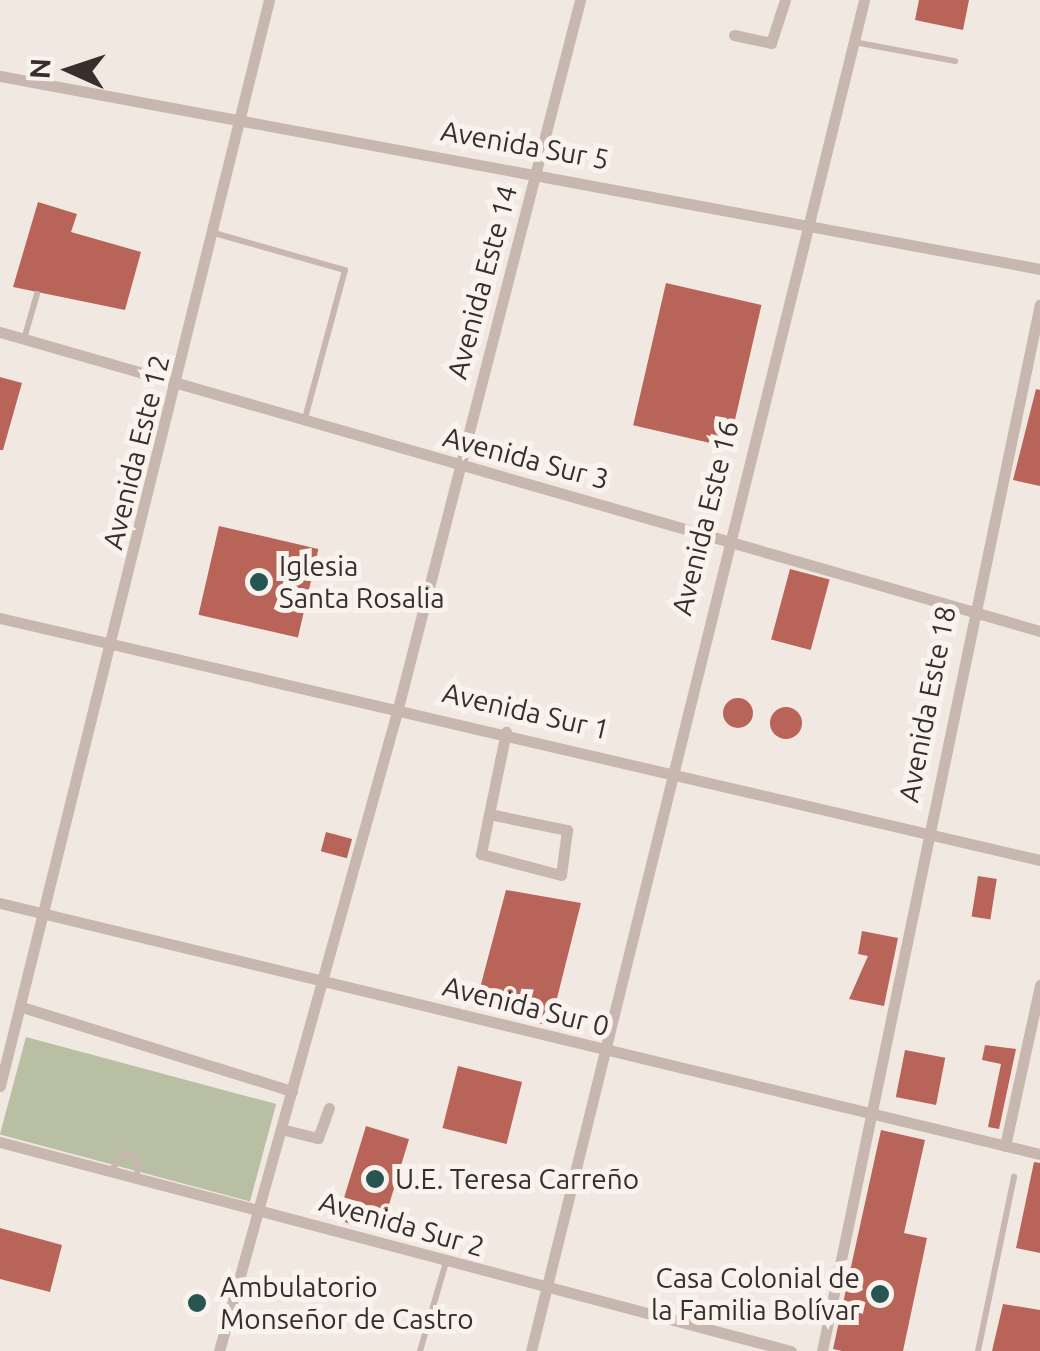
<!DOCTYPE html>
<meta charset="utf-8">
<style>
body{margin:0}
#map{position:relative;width:1040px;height:1351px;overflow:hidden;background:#f1e8e2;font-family:Ubuntu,sans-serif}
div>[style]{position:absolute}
.green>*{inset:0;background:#b9bfa3;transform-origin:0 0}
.building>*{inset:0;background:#b86459;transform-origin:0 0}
.round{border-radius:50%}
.service>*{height:6px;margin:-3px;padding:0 3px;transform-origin:3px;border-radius:3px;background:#c8b7af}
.minor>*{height:11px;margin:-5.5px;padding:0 5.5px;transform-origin:5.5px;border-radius:5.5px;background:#c8b7af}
.dots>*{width:28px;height:28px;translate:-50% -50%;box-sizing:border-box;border:5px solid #f9f3ee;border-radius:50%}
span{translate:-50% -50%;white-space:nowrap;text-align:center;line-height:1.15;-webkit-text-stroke:10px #f9f3ee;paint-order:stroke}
.street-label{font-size:28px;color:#382e2c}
.poi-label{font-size:28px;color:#382e2c}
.left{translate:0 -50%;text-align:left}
.right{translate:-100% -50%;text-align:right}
.north{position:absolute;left:20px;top:20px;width:100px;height:100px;-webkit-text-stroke:8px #f9f3ee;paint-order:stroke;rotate:273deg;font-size:28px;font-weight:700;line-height:40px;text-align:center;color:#382e2c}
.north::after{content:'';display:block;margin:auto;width:35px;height:45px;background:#382e2c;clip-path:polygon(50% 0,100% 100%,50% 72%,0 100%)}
</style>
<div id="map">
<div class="green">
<i style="left:26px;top:1037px;width:259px;height:101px;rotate:15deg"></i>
</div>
<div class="building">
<i style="clip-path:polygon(919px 0,969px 0,963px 30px,915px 20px)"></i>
<i style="clip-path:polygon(38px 202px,77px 214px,71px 232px,141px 252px,125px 310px,13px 287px)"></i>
<i style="left:666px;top:283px;width:98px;height:146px;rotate:13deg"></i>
<i style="clip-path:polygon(0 377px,22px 383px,3px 450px,0 450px)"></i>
<i style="clip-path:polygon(1036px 389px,1040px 390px,1040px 486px,1013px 480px)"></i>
<i style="left:219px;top:526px;width:102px;height:91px;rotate:13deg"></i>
<i style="left:790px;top:569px;width:41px;height:73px;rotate:15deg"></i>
<i class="round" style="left:723px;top:698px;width:30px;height:30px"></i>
<i class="round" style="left:770px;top:707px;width:32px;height:32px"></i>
<i style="left:326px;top:832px;width:27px;height:20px;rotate:15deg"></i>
<i style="left:978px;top:876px;width:19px;height:41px;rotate:9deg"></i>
<i style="clip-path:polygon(506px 890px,581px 903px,550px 1026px,518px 1018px,524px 1002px,480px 988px)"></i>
<i style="clip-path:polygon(862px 931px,898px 938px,884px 1006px,849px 999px,868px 956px,858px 954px)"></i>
<i style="clip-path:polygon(985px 1045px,1016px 1049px,999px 1129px,988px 1127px,1001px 1064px,982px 1060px)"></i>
<i style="left:905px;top:1050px;width:41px;height:48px;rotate:11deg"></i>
<i style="left:458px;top:1066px;width:66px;height:64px;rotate:14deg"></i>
<i style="left:366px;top:1126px;width:45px;height:98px;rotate:17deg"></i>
<i style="clip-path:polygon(881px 1130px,925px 1140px,904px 1233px,927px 1238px,903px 1351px,842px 1351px,833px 1349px)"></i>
<i style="clip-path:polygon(1034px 1162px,1040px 1163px,1040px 1253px,1016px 1248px)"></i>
<i style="clip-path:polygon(0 1228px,62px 1245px,50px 1292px,0 1279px)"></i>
<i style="clip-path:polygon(1003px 1304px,1040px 1310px,1040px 1351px,992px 1351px)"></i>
</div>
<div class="service">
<i style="left:854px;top:42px;width:103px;rotate:10.7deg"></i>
<i style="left:214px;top:233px;width:136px;rotate:15.8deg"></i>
<i style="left:345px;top:270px;width:153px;rotate:105.1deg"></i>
<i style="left:24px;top:339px;width:47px;rotate:-73.9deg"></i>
<i style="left:111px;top:1170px;width:23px;rotate:-49deg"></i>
<i style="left:126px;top:1153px;width:14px;rotate:30deg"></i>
<i style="left:138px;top:1160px;width:16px;rotate:94deg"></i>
<i style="left:420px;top:1351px;width:93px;rotate:-73.7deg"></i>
<i style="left:978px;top:1351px;width:178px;rotate:-78.3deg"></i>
</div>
<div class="minor">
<i style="left:734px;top:35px;width:38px;rotate:12deg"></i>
<i style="left:771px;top:43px;width:45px;rotate:-72deg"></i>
<i style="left:0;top:76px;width:1058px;rotate:10.51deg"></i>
<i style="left:0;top:332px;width:1082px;rotate:16.04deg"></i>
<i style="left:0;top:618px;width:1068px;rotate:13.1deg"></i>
<i style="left:489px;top:814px;width:80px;rotate:11.6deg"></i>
<i style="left:567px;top:830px;width:45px;rotate:97.6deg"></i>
<i style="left:561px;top:875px;width:83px;rotate:-165.3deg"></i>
<i style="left:481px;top:854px;width:41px;rotate:-78.7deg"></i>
<i style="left:489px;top:814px;width:84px;rotate:-78.3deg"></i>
<i style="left:0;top:903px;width:1070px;rotate:13.57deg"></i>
<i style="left:22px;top:1007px;width:283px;rotate:17.3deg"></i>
<i style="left:0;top:1086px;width:1119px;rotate:-76.09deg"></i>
<i style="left:281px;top:1129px;width:38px;rotate:14deg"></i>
<i style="left:318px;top:1138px;width:32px;rotate:-70deg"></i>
<i style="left:0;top:1142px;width:818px;rotate:14.8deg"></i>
<i style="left:1005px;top:1146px;width:165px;rotate:-77.7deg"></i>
<i style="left:219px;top:1351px;width:667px;rotate:-74.44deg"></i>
<i style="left:398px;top:708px;width:731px;rotate:-75.58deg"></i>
<i style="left:531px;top:1351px;width:1391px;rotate:-76.15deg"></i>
<i style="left:822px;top:1351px;width:1069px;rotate:-78.24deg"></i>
</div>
<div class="dots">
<i style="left:259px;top:582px;background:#265552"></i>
<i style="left:375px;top:1179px;background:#265552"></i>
<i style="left:880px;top:1294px;background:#265552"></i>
<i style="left:197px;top:1303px;background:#265552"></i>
</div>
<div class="street-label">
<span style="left:525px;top:145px;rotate:10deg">Avenida Sur 5</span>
<span style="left:482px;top:282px;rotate:-75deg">Avenida Este 14</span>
<span style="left:136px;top:452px;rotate:-76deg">Avenida Este 12</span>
<span style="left:526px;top:458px;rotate:15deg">Avenida Sur 3</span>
<span style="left:705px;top:518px;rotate:-76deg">Avenida Este 16</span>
<span style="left:927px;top:704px;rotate:-79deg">Avenida Este 18</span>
<span style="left:526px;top:711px;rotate:13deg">Avenida Sur 1</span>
<span style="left:526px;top:1006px;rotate:14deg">Avenida Sur 0</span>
<span style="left:402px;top:1224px;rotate:16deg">Avenida Sur 2</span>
</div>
<div class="poi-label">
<span class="left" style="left:279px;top:582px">Iglesia<br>Santa Rosalia</span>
<span class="left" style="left:395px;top:1179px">U.E. Teresa Carreño</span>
<span class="right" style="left:860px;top:1294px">Casa Colonial de<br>la Familia Bolívar</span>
<span class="left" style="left:220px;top:1303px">Ambulatorio<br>Monseñor de Castro</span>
</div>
<div class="north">N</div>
</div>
